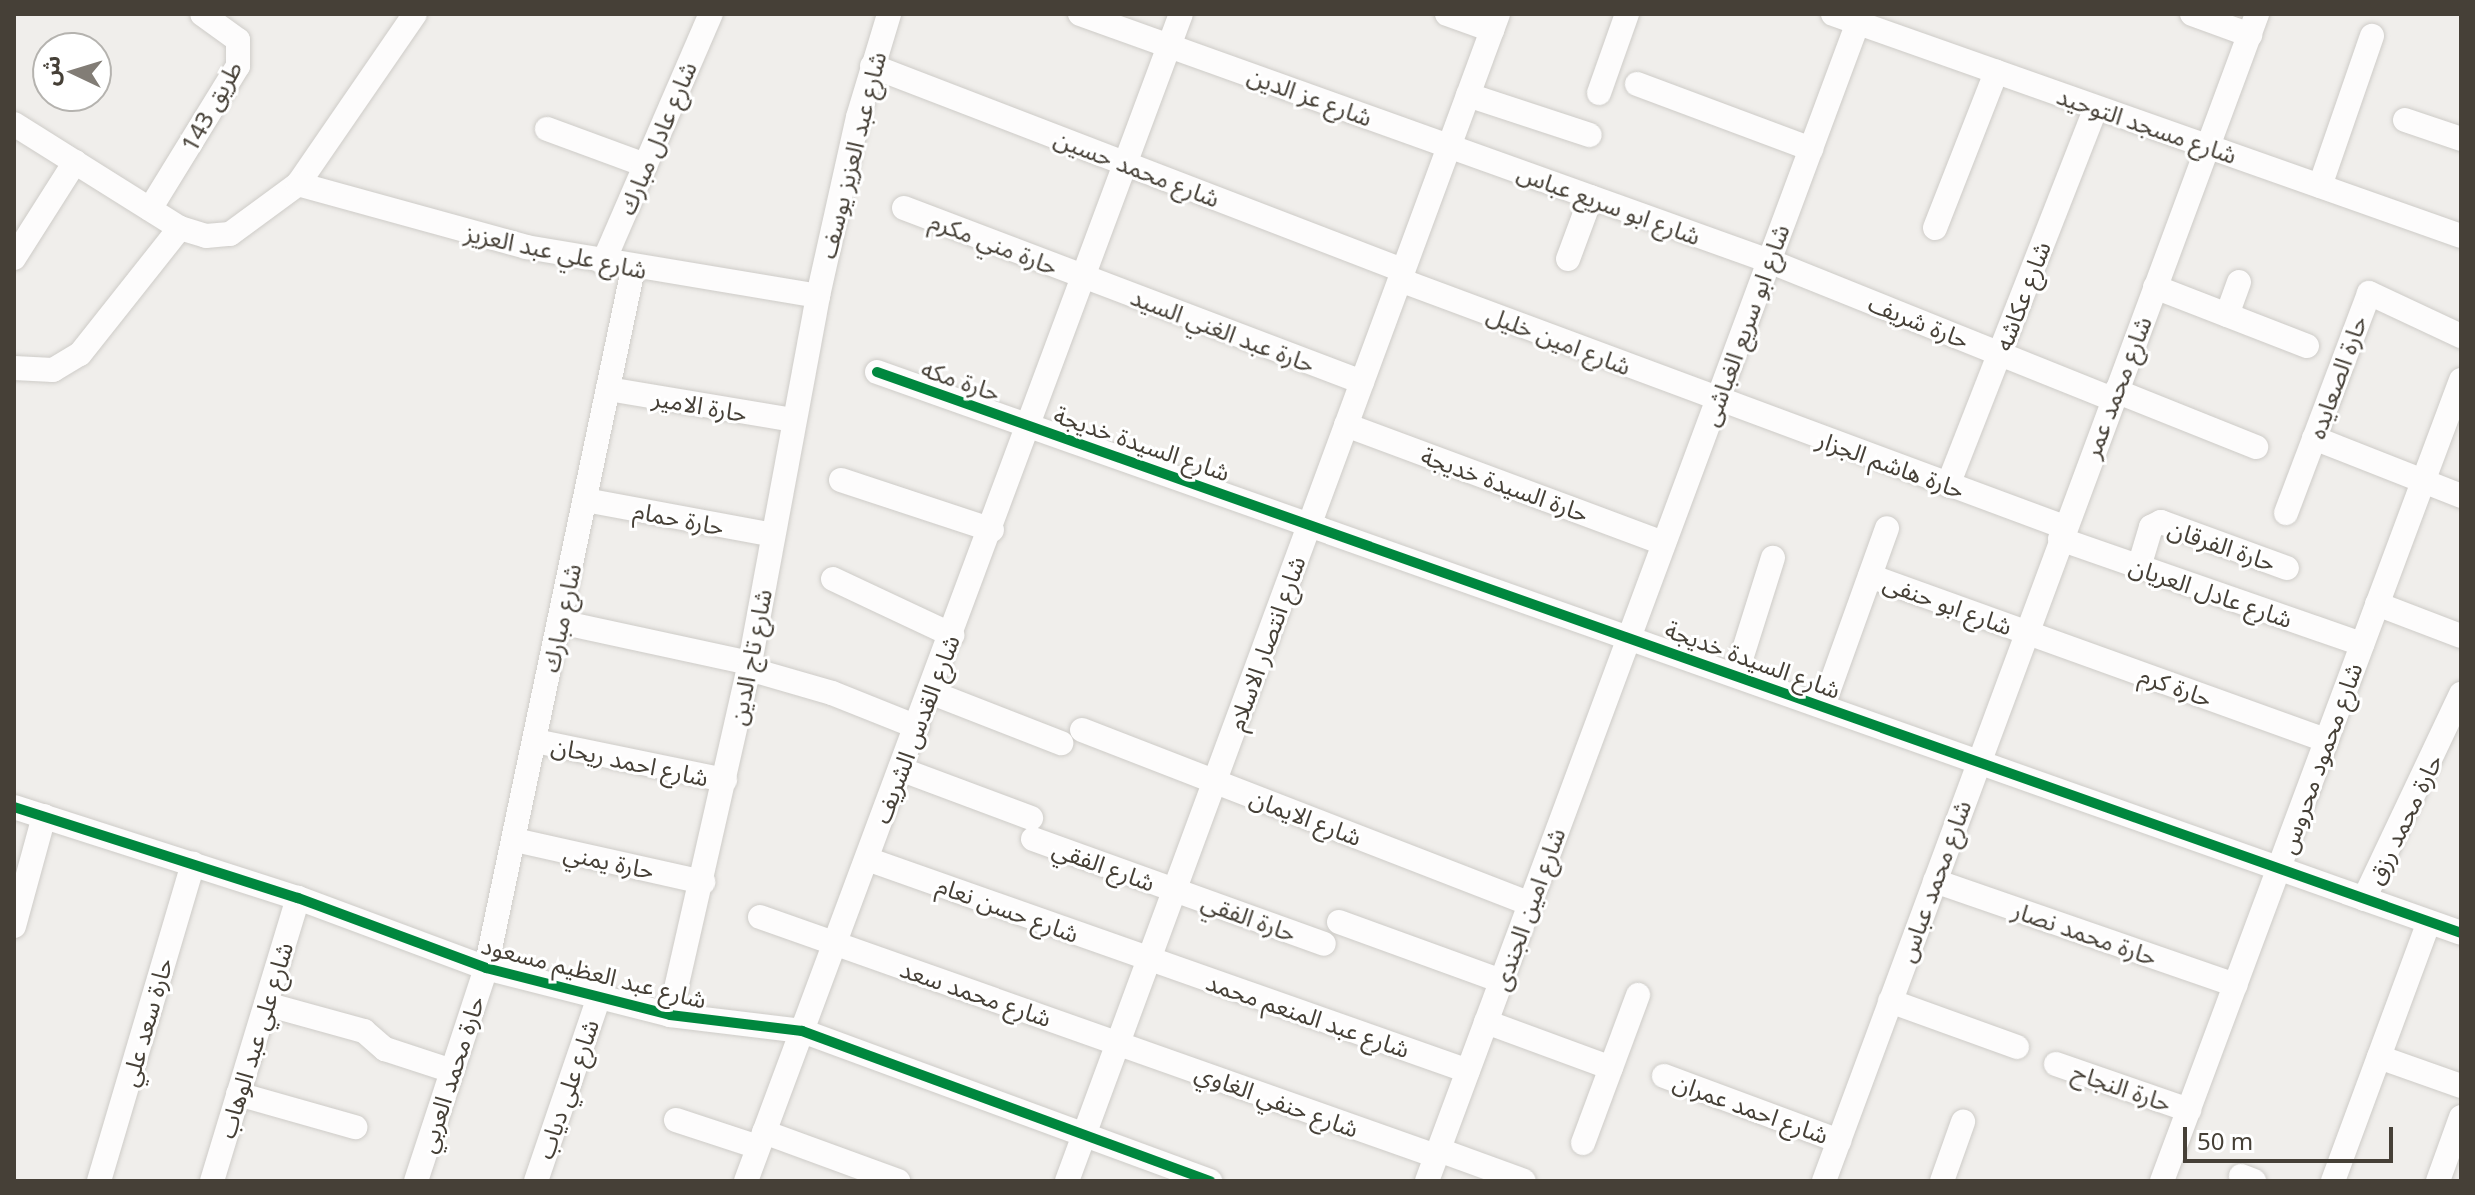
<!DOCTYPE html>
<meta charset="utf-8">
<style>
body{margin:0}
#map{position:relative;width:2475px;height:1195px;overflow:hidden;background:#f0eeeb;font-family:"Noto Sans","Noto Sans Arabic",sans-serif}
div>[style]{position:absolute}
.roads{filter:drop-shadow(0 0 2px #ceccc8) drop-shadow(0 0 2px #ceccc8)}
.minor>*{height:24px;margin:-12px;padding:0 12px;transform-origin:12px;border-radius:12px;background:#fdfcfc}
.cycleway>*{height:10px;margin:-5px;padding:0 5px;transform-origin:5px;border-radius:5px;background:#00873e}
span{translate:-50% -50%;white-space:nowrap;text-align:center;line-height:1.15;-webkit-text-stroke:6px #fff;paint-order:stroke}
.street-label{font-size:24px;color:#464037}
.frame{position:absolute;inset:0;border:16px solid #464037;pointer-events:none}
.north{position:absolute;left:32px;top:32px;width:80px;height:80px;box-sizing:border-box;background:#fff;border:2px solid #b5b3af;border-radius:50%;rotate:274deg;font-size:22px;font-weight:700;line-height:32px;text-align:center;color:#464037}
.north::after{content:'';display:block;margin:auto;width:28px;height:36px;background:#827d76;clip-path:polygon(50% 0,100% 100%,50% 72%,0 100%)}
.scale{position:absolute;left:2183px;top:1127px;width:210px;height:36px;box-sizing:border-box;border:4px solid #464037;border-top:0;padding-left:10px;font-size:24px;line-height:28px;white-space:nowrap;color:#464037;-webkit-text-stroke:6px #fff;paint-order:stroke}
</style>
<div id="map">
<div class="roads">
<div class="minor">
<i style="left:1080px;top:14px;width:732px;rotate:19.72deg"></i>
<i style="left:1769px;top:261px;width:371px;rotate:21.9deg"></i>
<i style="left:1447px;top:14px;width:48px;rotate:19.6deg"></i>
<i style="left:1833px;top:14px;width:666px;rotate:19.47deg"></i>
<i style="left:2192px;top:14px;width:62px;rotate:19.9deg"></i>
<i style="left:872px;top:66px;width:568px;rotate:21.05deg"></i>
<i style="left:1637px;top:84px;width:186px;rotate:20.5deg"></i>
<i style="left:1599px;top:93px;width:84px;rotate:-70.5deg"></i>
<i style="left:1468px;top:95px;width:128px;rotate:18.2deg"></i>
<i style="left:2405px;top:120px;width:59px;rotate:18.7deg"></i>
<i style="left:14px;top:124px;width:196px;rotate:32.1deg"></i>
<i style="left:180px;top:228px;width:27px;rotate:17deg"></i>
<i style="left:206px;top:236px;width:24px;rotate:-5deg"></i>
<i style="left:230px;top:234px;width:84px;rotate:-36.3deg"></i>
<i style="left:298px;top:184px;width:206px;rotate:-55.5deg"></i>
<i style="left:547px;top:129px;width:104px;rotate:20.2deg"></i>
<i style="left:298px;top:184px;width:237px;rotate:15.4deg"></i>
<i style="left:526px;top:247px;width:296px;rotate:9.5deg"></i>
<i style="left:2320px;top:186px;width:159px;rotate:-70.9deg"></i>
<i style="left:904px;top:208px;width:490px;rotate:20.8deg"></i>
<i style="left:150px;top:209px;width:168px;rotate:-58.4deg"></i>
<i style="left:238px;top:66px;width:26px;rotate:-90deg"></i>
<i style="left:238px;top:40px;width:44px;rotate:-144.2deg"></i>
<i style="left:1935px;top:228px;width:168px;rotate:-68.6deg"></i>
<i style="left:14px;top:258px;width:114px;rotate:-57.6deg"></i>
<i style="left:1568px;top:259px;width:66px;rotate:-69.6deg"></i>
<i style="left:603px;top:263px;width:271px;rotate:-66.6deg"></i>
<i style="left:1400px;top:280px;width:708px;rotate:20.4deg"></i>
<i style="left:2155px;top:287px;width:163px;rotate:21.2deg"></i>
<i style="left:2227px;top:315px;width:35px;rotate:-70deg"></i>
<i style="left:14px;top:368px;width:39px;rotate:3deg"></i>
<i style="left:53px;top:370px;width:31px;rotate:-31deg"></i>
<i style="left:80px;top:354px;width:161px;rotate:-51.6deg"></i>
<i style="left:877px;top:372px;width:1680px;rotate:19.5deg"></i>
<i style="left:608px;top:389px;width:188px;rotate:9.5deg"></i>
<i style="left:2116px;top:391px;width:151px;rotate:21.8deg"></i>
<i style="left:1346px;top:425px;width:339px;rotate:20.4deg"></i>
<i style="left:2314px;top:438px;width:158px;rotate:21.5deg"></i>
<i style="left:841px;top:480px;width:159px;rotate:18.3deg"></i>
<i style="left:1948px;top:485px;width:405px;rotate:-68.6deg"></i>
<i style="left:585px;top:500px;width:191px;rotate:10.5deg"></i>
<i style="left:2286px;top:513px;width:235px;rotate:-69.3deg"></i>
<i style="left:2369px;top:293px;width:102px;rotate:25.1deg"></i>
<i style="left:2060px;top:539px;width:320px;rotate:19.2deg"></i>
<i style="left:2139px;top:567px;width:42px;rotate:-73.3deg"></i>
<i style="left:2151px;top:527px;width:11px;rotate:-27deg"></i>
<i style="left:2161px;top:522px;width:134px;rotate:20.1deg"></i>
<i style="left:1870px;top:576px;width:485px;rotate:19.8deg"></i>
<i style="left:833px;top:579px;width:132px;rotate:25.2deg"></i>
<i style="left:2377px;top:604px;width:90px;rotate:20.9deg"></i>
<i style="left:560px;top:622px;width:194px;rotate:12.2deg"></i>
<i style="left:749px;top:669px;width:86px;rotate:16.1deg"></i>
<i style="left:832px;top:693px;width:92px;rotate:21.8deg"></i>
<i style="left:1736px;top:675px;width:123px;rotate:-72.5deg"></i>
<i style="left:930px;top:692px;width:141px;rotate:21.3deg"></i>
<i style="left:1823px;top:706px;width:189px;rotate:-70.2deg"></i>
<i style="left:1082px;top:730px;width:481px;rotate:21.2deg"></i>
<i style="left:535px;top:741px;width:194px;rotate:11.6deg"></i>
<i style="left:900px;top:769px;width:140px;rotate:20.5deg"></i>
<i style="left:14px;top:807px;width:298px;rotate:17.8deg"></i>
<i style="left:298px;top:898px;width:201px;rotate:20.4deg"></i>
<i style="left:486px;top:968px;width:190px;rotate:14.3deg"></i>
<i style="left:670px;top:1015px;width:133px;rotate:6.9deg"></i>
<i style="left:802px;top:1031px;width:435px;rotate:20.2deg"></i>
<i style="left:1033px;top:839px;width:309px;rotate:19.8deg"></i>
<i style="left:515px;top:840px;width:193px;rotate:12.6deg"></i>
<i style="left:867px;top:859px;width:637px;rotate:19.43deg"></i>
<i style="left:1935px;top:881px;width:318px;rotate:19.1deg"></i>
<i style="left:2364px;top:899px;width:227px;rotate:-64.7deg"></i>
<i style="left:760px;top:917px;width:717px;rotate:19.47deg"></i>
<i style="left:1339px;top:922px;width:172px;rotate:20deg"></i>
<i style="left:14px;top:926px;width:114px;rotate:-74.7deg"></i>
<i style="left:1890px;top:1001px;width:135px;rotate:19.9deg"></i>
<i style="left:266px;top:1004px;width:102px;rotate:15.4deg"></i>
<i style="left:364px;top:1031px;width:28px;rotate:41deg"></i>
<i style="left:385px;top:1049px;width:71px;rotate:18.2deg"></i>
<i style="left:670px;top:1015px;width:361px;rotate:-77.2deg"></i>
<i style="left:750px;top:663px;width:373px;rotate:-79.5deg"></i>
<i style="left:818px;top:296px;width:183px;rotate:-77.4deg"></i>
<i style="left:858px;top:117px;width:108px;rotate:-73.2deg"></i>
<i style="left:1486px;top:1022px;width:133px;rotate:20.2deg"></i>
<i style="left:2379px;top:1057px;width:87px;rotate:19.5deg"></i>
<i style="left:2056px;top:1064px;width:141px;rotate:19.1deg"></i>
<i style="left:1664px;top:1076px;width:187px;rotate:20.4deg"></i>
<i style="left:238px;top:1094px;width:122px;rotate:15.8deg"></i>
<i style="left:676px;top:1120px;width:86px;rotate:18.2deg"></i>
<i style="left:764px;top:1132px;width:143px;rotate:20.1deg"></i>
<i style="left:1583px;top:1143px;width:158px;rotate:-69.6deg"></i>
<i style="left:1439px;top:1150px;width:90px;rotate:20deg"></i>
<i style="left:2241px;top:1176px;width:14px;rotate:21deg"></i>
<i style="left:99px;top:1181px;width:331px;rotate:-73.5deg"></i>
<i style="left:212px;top:1181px;width:296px;rotate:-73.1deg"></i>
<i style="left:416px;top:1181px;width:224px;rotate:-71.8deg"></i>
<i style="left:486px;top:968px;width:714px;rotate:-78.12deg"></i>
<i style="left:536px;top:1181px;width:194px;rotate:-71.1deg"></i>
<i style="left:746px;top:1181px;width:1245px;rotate:-69.56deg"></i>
<i style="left:1067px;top:1181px;width:1244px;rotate:-69.73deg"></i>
<i style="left:1427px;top:1181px;width:1245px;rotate:-69.6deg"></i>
<i style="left:1824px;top:1181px;width:1245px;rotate:-69.64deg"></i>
<i style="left:1942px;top:1181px;width:63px;rotate:-70.4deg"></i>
<i style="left:2162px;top:1181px;width:855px;rotate:-69.53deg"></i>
<i style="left:2333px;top:1181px;width:276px;rotate:-69.7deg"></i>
<i style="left:2438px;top:1181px;width:68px;rotate:-70.2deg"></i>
</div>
</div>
<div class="cycleway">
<i style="left:877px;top:372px;width:1680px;rotate:19.5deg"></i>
<i style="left:14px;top:807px;width:298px;rotate:17.8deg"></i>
<i style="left:298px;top:898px;width:201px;rotate:20.4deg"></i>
<i style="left:486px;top:968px;width:190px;rotate:14.3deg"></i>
<i style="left:670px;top:1015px;width:133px;rotate:6.9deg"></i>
<i style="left:802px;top:1031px;width:435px;rotate:20.2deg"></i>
</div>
<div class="street-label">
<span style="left:1310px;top:96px;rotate:20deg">شارع عز الدين</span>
<span style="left:211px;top:106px;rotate:-61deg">طريق 143</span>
<span style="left:2147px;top:125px;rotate:19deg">شارع مسجد التوحيد</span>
<span style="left:657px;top:138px;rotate:-67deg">شارع عادل مبارك</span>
<span style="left:852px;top:155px;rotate:-76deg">شارع عبد العزيز يوسف</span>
<span style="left:1137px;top:168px;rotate:21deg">شارع محمد حسين</span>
<span style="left:1609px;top:204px;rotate:20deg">شارع ابو سريع عباس</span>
<span style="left:994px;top:243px;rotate:21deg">حارة مني مكرم</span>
<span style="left:556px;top:251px;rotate:12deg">شارع علي عبد العزيز</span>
<span style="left:2022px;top:296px;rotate:-69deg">شارع عكاشه</span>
<span style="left:1919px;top:321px;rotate:22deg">حارة شريف</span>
<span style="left:1745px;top:325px;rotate:-70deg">شارع ابو سريع الغباشى</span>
<span style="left:1223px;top:330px;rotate:21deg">حارة عبد الغني السيد</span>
<span style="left:1559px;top:340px;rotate:21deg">شارع امين خليل</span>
<span style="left:2337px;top:377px;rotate:-70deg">حارة الصعايده</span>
<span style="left:961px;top:380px;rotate:19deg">حارة مكه</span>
<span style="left:2117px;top:387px;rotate:-69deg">شارع محمد عمر</span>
<span style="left:700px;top:405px;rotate:10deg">حارة الامير</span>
<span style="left:1142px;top:443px;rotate:19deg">شارع السيدة خديجة</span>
<span style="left:1891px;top:464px;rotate:20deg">حارة هاشم الجزار</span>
<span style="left:1505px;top:484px;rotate:20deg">حارة السيدة خديجة</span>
<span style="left:679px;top:518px;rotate:11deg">حارة حمام</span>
<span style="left:2222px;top:545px;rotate:19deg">حارة الفرقان</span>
<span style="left:2211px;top:592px;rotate:19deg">شارع عادل العريان</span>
<span style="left:1948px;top:604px;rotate:20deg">شارع ابو حنفى</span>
<span style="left:561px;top:618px;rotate:-78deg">شارع مبارك</span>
<span style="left:1266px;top:643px;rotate:-70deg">شارع انتصار الاسلام</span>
<span style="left:750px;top:657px;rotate:-79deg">شارع تاج الدين</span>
<span style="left:1753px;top:659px;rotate:20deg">شارع السيدة خديجة</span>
<span style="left:2176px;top:686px;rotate:20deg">حارة كرم</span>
<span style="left:916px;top:729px;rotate:-69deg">شارع القدس الشريف</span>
<span style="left:2320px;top:758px;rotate:-70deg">شارع محمود محروس</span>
<span style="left:630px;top:761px;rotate:12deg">شارع احمد ريحان</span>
<span style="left:1306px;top:817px;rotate:21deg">شارع الايمان</span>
<span style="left:2404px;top:819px;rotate:-64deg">حارة محمد رزق</span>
<span style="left:609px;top:861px;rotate:12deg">حارة يمني</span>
<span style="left:1104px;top:865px;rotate:20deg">شارع الفقي</span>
<span style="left:1934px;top:881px;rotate:-70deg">شارع محمد عباس</span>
<span style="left:1008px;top:909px;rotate:20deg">شارع حسن نعام</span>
<span style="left:1528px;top:909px;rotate:-70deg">شارع امين الجندى</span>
<span style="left:1249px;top:917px;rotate:20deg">حارة الفقي</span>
<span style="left:2085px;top:933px;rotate:19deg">حارة محمد نصار</span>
<span style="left:594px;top:972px;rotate:14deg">شارع عبد العظيم مسعود</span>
<span style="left:976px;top:993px;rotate:19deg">شارع محمد سعد</span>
<span style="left:1308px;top:1015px;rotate:19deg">شارع عبد المنعم محمد</span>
<span style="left:146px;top:1022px;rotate:-74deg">حارة سعد علي</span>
<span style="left:255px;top:1040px;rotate:-73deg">شارع علي عبد الوهاب</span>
<span style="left:451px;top:1074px;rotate:-72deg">حارة محمد العربي</span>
<span style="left:2122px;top:1087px;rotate:19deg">حارة النجاح</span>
<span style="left:567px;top:1089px;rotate:-71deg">شارع علي دياب</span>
<span style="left:1277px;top:1100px;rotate:20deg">شارع حنفي الغاوي</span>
<span style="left:1751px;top:1108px;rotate:20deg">شارع احمد عمران</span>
</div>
<div class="frame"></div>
<div class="north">ش</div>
<div class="scale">50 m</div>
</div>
